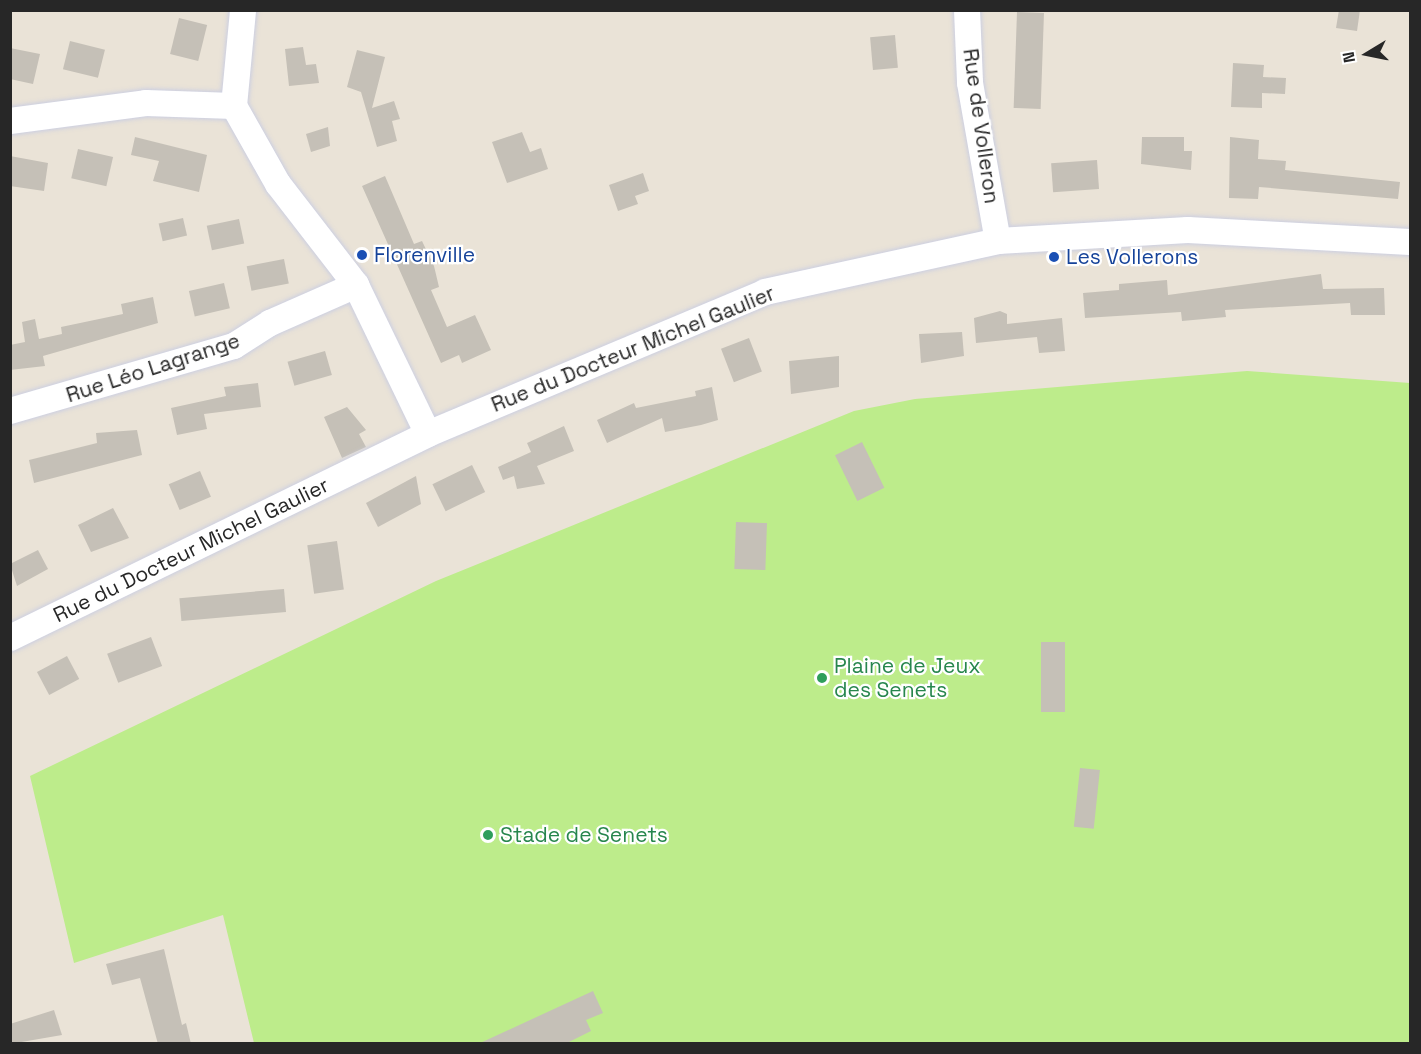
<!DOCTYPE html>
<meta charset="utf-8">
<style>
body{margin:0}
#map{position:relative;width:1421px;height:1054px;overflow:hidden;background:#eae3d7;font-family:"Space Grotesk",sans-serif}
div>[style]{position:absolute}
.pitch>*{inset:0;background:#bdec8b}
.building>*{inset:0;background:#c5c0b7;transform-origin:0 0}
.roads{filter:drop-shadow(0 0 2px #cccfe1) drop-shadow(0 0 2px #cccfe1)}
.minor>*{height:26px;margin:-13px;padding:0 13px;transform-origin:13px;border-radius:13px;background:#fff}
.dots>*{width:16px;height:16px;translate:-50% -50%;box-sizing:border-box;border:3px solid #fff;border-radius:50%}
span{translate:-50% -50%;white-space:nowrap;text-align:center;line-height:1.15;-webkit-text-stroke:4.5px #fff;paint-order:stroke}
.street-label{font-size:21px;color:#272727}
.transit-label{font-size:21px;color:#164399}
.left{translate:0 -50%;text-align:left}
.leisure-label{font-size:21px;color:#27864d}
.frame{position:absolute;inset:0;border:12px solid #272727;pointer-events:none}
.north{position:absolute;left:1337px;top:24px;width:60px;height:60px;-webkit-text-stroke:4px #fff;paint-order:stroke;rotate:260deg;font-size:16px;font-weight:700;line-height:24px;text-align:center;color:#272727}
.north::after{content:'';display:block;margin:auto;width:21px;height:27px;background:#272727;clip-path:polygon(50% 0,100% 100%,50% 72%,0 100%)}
</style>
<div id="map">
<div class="pitch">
<i style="clip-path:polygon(1247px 371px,1410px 383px,1410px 1043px,254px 1043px,223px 915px,74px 963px,30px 776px,436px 581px,854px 411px,915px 399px)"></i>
</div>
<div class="building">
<i style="clip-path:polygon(1339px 10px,1360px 10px,1357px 31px,1336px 28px)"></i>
<i style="left:1017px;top:12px;width:27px;height:96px;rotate:2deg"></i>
<i style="left:179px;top:18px;width:29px;height:37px;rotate:14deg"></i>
<i style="left:895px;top:35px;width:33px;height:25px;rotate:85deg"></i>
<i style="left:70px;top:41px;width:36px;height:29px;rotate:14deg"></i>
<i style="clip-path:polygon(303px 47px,306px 65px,316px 64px,319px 83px,289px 86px,285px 49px)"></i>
<i style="clip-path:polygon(10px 48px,40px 54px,33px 84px,10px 79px)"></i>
<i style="clip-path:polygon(357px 50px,385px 57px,372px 108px,394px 101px,400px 119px,392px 121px,397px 141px,377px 147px,361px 92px,347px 87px)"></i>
<i style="clip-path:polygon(1233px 63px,1264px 65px,1263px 77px,1286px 78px,1285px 94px,1262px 93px,1262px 108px,1231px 107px)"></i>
<i style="clip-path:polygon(328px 127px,330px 146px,311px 152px,306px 134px)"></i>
<i style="clip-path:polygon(522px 132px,530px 152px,541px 148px,548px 169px,507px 183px,492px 142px)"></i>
<i style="clip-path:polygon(135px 137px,207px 155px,199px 192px,153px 181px,159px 161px,131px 155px)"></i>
<i style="clip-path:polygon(1142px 137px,1184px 137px,1184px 151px,1192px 151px,1191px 170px,1141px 164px)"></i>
<i style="clip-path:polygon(1230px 137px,1259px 140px,1258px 159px,1286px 161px,1285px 170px,1400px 182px,1398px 199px,1259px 187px,1258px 199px,1229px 198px)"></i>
<i style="left:78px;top:149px;width:36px;height:30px;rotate:13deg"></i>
<i style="clip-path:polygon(10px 156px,48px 163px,44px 191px,10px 186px)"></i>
<i style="left:1097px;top:160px;width:29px;height:46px;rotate:86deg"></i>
<i style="clip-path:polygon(643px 173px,649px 191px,635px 196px,638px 204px,618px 211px,609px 185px)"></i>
<i style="clip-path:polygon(385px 176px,414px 244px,422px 241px,434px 266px,439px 287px,431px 290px,447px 327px,475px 315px,491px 350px,462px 363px,459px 355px,441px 363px,362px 186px)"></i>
<i style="left:183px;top:218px;width:18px;height:25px;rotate:77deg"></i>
<i style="left:239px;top:219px;width:25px;height:33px;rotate:78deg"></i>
<i style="left:284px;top:259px;width:25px;height:38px;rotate:79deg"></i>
<i style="clip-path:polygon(1321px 274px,1323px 289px,1384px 288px,1385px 315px,1351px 315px,1350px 303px,1225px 310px,1226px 317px,1182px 321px,1181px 312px,1085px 318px,1083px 293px,1119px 290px,1119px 284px,1167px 280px,1168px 295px)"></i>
<i style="left:224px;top:283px;width:26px;height:36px;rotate:77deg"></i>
<i style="clip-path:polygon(153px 297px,158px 323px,43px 356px,45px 366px,10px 370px,10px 345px,25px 342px,22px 322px,35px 319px,39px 339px,62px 334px,61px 327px,123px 314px,121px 304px)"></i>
<i style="clip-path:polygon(1000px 311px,1007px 314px,1007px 324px,1062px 318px,1065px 351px,1039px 353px,1037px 337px,976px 343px,974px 318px)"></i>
<i style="clip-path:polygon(962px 332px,964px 356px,921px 363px,919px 334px)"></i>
<i style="left:749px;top:338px;width:36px;height:30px;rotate:69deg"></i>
<i style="left:325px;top:351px;width:25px;height:39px;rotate:74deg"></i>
<i style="clip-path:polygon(839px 356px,839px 387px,791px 394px,789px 361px)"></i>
<i style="clip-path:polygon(258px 383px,261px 407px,204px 414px,207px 429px,177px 435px,171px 408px,226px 396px,224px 387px)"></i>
<i style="clip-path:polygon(712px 387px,718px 420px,701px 425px,665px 432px,662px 418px,607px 443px,597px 420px,634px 403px,636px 408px,696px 396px,695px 391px)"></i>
<i style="clip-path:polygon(347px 407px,366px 430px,359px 434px,366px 447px,342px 458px,324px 417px)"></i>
<i style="clip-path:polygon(564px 426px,574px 451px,537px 466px,545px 484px,517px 489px,514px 476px,503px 480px,498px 467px,531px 452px,527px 443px)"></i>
<i style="clip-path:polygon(137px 430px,142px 455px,34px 483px,29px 460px,97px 443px,96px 433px)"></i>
<i style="left:862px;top:442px;width:51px;height:30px;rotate:64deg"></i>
<i style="left:472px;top:465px;width:30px;height:44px;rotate:64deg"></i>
<i style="left:200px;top:471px;width:28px;height:34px;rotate:67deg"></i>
<i style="clip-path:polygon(416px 476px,421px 504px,378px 527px,366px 503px)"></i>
<i style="clip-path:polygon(113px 508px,129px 538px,91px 552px,78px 525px)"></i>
<i style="left:736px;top:522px;width:31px;height:47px;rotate:2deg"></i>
<i style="left:337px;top:541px;width:49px;height:30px;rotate:82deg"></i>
<i style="clip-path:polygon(38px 550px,48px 569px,17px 586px,10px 564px)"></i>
<i style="left:284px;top:589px;width:23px;height:105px;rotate:85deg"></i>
<i style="left:151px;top:637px;width:31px;height:47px;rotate:69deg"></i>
<i style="left:1041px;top:642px;width:24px;height:70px"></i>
<i style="left:67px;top:656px;width:26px;height:34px;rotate:62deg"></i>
<i style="left:1080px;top:768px;width:20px;height:59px;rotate:6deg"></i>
<i style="clip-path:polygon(164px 949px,182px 1025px,186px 1023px,191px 1044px,158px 1044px,140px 978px,112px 985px,106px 964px)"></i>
<i style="clip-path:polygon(593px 991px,603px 1013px,586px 1020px,591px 1031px,565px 1044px,478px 1044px)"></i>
<i style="clip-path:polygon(54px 1010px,62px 1035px,10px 1044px,10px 1024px)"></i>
</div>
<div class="roads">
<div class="minor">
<i style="left:967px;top:10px;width:73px;rotate:87.6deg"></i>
<i style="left:970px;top:83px;width:160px;rotate:80deg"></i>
<i style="left:234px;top:106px;width:90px;rotate:60.6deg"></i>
<i style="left:278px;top:184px;width:128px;rotate:52.3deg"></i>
<i style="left:356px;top:285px;width:165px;rotate:64.2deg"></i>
<i style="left:234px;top:106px;width:96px;rotate:-84.6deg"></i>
<i style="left:10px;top:121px;width:137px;rotate:-7.5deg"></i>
<i style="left:146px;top:103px;width:88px;rotate:2deg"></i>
<i style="left:10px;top:411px;width:233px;rotate:-16.2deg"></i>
<i style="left:234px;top:346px;width:43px;rotate:-32.6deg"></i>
<i style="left:270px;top:323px;width:94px;rotate:-23.8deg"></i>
<i style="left:10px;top:638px;width:465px;rotate:-26deg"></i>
<i style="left:428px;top:434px;width:366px;rotate:-22.8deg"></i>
<i style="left:765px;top:292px;width:239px;rotate:-12.3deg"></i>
<i style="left:998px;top:241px;width:190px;rotate:-3.3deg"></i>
<i style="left:1188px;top:230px;width:222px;rotate:3.1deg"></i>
</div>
</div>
<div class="dots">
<i style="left:362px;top:255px;background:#1a4fb4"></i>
<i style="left:1054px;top:257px;background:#1a4fb4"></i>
<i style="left:822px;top:678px;background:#2e9e5b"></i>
<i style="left:488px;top:835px;background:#2e9e5b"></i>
</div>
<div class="street-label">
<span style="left:981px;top:126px;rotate:82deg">Rue de Volleron</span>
<span style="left:633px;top:349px;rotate:-22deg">Rue du Docteur Michel Gaulier</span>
<span style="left:153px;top:368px;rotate:-18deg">Rue Léo Lagrange</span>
<span style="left:191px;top:550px;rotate:-26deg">Rue du Docteur Michel Gaulier</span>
</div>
<div class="transit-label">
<span class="left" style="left:374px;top:255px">Florenville</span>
<span class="left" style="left:1066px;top:257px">Les Vollerons</span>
</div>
<div class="leisure-label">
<span class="left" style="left:834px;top:678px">Plaine de Jeux<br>des Senets</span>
<span class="left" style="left:500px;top:835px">Stade de Senets</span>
</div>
<div class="frame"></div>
<div class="north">N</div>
</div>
